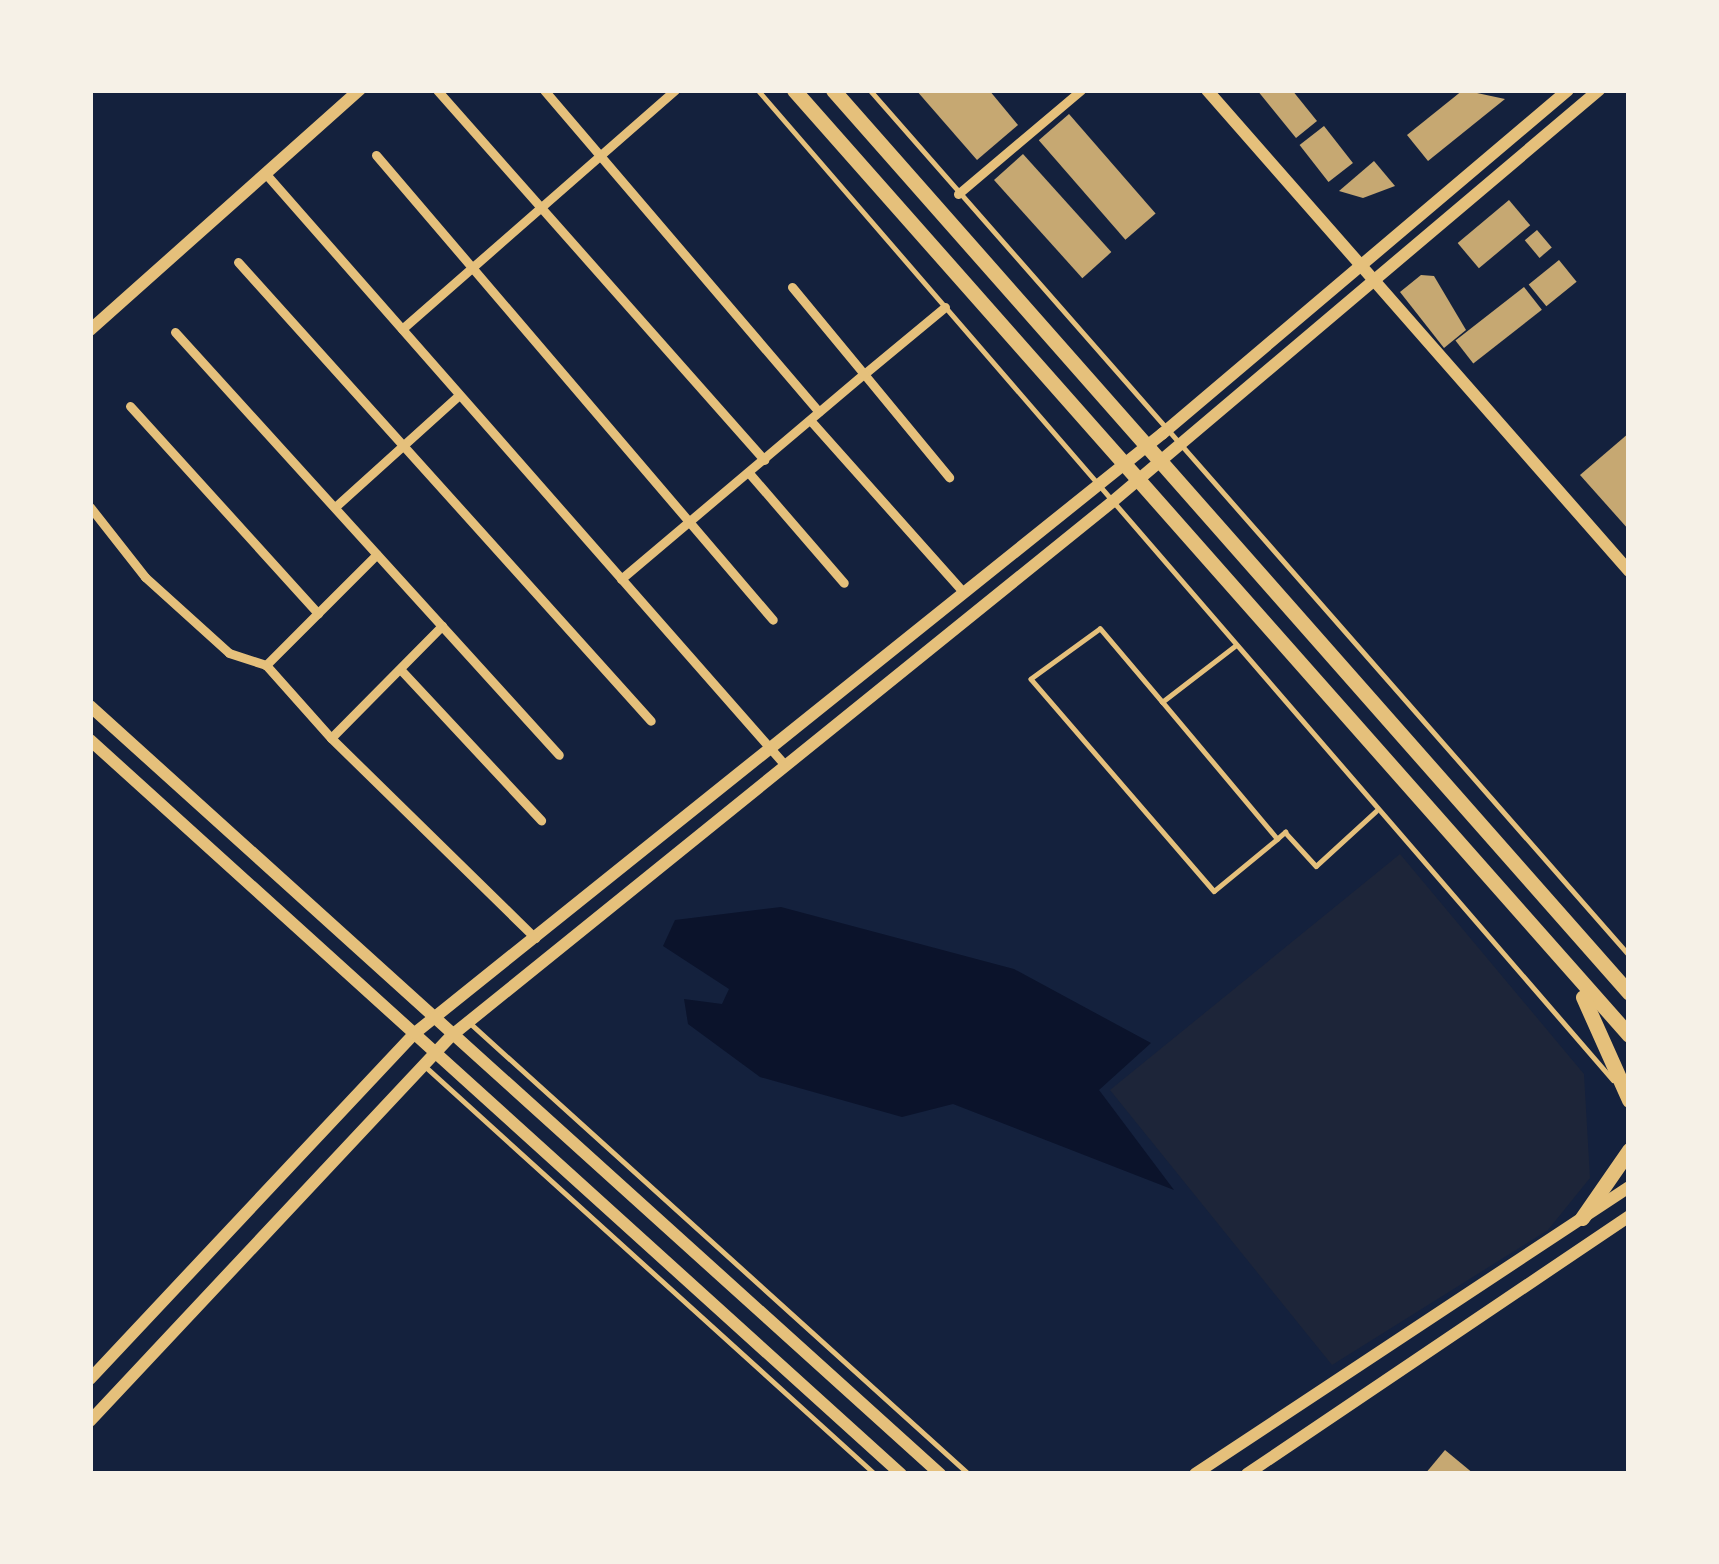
<!DOCTYPE html>
<style>
body{margin:0}
#map{position:relative;width:1719px;height:1564px;overflow:hidden;background:#14213d;font-family:"Alegreya Sans",sans-serif}
div>[style]{position:absolute}
.green>*{inset:0;background:#1d2539}
.water>*{inset:0;background:#0b132b}
.building>*{inset:0;background:#c6a872;transform-origin:0 0}
.service>*{height:4.5px;margin:-2.25px;padding:0 2.25px;transform-origin:2.25px;border-radius:2.25px;background:#e5c07b}
.minor>*{height:9px;margin:-4.5px;padding:0 4.5px;transform-origin:4.5px;border-radius:4.5px;background:#e5c07b}
.tertiary>*{height:12px;margin:-6px;padding:0 6px;transform-origin:6px;border-radius:6px;background:#e5c07b}
.primary>*{height:15px;margin:-7.5px;padding:0 7.5px;transform-origin:7.5px;border-radius:7.5px;background:#e5c07b}
span{translate:-50% -50%;white-space:nowrap;text-align:center;line-height:1.15;-webkit-text-stroke:9px #f6f1e7;paint-order:stroke}
.frame{position:absolute;inset:0;border:93px solid #f6f1e7;pointer-events:none}
</style>
<div id="map">
<div class="green">
<i style="clip-path:polygon(1400px 854px,1584px 1074px,1590px 1178px,1548px 1230px,1332px 1365px,1110px 1090px)"></i>
</div>
<div class="water">
<i style="clip-path:polygon(781px 907px,1014px 969px,1151px 1043px,1099px 1090px,1174px 1190px,953px 1104px,902px 1117px,760px 1077px,688px 1024px,684px 999px,722px 1004px,729px 989px,663px 946px,675px 920px)"></i>
</div>
<div class="building">
<i style="clip-path:polygon(916px 90px,989px 90px,1018px 125px,977px 160px)"></i>
<i style="clip-path:polygon(1257px 90px,1292px 90px,1317px 121px,1296px 138px)"></i>
<i style="clip-path:polygon(1463px 90px,1505px 99px,1428px 161px,1407px 135px)"></i>
<i style="left:1069px;top:114px;width:132px;height:40px;rotate:49deg"></i>
<i style="left:1324px;top:126px;width:47px;height:31px;rotate:52deg"></i>
<i style="left:1023px;top:154px;width:132px;height:39px;rotate:48deg"></i>
<i style="clip-path:polygon(1374px 161px,1395px 186px,1363px 198px,1339px 191px)"></i>
<i style="left:1509px;top:200px;width:33px;height:67px;rotate:50deg"></i>
<i style="left:1537px;top:230px;width:23px;height:16px;rotate:50deg"></i>
<i style="left:1559px;top:260px;width:28px;height:39px;rotate:51deg"></i>
<i style="clip-path:polygon(1421px 275px,1434px 276px,1466px 330px,1444px 348px,1400px 292px)"></i>
<i style="left:1524px;top:287px;width:29px;height:87px;rotate:52deg"></i>
<i style="clip-path:polygon(1629px 433px,1629px 530px,1580px 475px)"></i>
<i style="clip-path:polygon(1445px 1450px,1474px 1474px,1425px 1474px)"></i>
</div>
<div class="service">
<i style="left:758px;top:90px;width:1308px;rotate:49.18deg"></i>
<i style="left:870px;top:90px;width:1151px;rotate:48.73deg"></i>
<i style="left:1162px;top:702px;width:96px;rotate:-130.3deg"></i>
<i style="left:1100px;top:629px;width:85px;rotate:144.1deg"></i>
<i style="left:1031px;top:679px;width:280px;rotate:49.2deg"></i>
<i style="left:1214px;top:891px;width:82px;rotate:-39.5deg"></i>
<i style="left:1277px;top:839px;width:179px;rotate:-130deg"></i>
<i style="left:1162px;top:702px;width:93px;rotate:-37.6deg"></i>
<i style="left:1277px;top:839px;width:11px;rotate:-41deg"></i>
<i style="left:1285px;top:832px;width:46px;rotate:47.6deg"></i>
<i style="left:1316px;top:866px;width:81px;rotate:-42.5deg"></i>
<i style="left:470px;top:1023px;width:673px;rotate:42.11deg"></i>
<i style="left:427px;top:1068px;width:605px;rotate:42.18deg"></i>
</div>
<div class="minor">
<i style="left:437px;top:90px;width:494px;rotate:48.5deg"></i>
<i style="left:544px;top:90px;width:423px;rotate:49.5deg"></i>
<i style="left:376px;top:155px;width:611px;rotate:49.51deg"></i>
<i style="left:265px;top:173px;width:787px;rotate:48.71deg"></i>
<i style="left:958px;top:194px;width:161px;rotate:-40.2deg"></i>
<i style="left:238px;top:262px;width:617px;rotate:48.02deg"></i>
<i style="left:945px;top:307px;width:105px;rotate:140.4deg"></i>
<i style="left:864px;top:374px;width:134px;rotate:50.5deg"></i>
<i style="left:402px;top:329px;width:363px;rotate:-41.2deg"></i>
<i style="left:175px;top:332px;width:571px;rotate:47.77deg"></i>
<i style="left:130px;top:406px;width:280px;rotate:47.8deg"></i>
<i style="left:318px;top:613px;width:74px;rotate:135deg"></i>
<i style="left:810px;top:420px;width:230px;rotate:48.3deg"></i>
<i style="left:749px;top:473px;width:145px;rotate:49.2deg"></i>
<i style="left:90px;top:507px;width:89px;rotate:51.8deg"></i>
<i style="left:145px;top:577px;width:113px;rotate:42.1deg"></i>
<i style="left:229px;top:653px;width:39px;rotate:18deg"></i>
<i style="left:266px;top:665px;width:98px;rotate:48.3deg"></i>
<i style="left:331px;top:738px;width:158px;rotate:-45.3deg"></i>
<i style="left:335px;top:507px;width:167px;rotate:-42.1deg"></i>
<i style="left:621px;top:579px;width:318px;rotate:-40.2deg"></i>
<i style="left:864px;top:374px;width:113px;rotate:-129.6deg"></i>
<i style="left:318px;top:613px;width:83px;rotate:-45deg"></i>
<i style="left:400px;top:669px;width:207px;rotate:47deg"></i>
<i style="left:331px;top:738px;width:286px;rotate:44.4deg"></i>
</div>
<div class="tertiary">
<i style="left:1207px;top:90px;width:640px;rotate:48.74deg"></i>
<i style="left:90px;top:330px;width:361px;rotate:-41.7deg"></i>
<i style="left:90px;top:706px;width:1146px;rotate:42.1deg"></i>
<i style="left:90px;top:740px;width:1094px;rotate:42.15deg"></i>
<i style="left:90px;top:1379px;width:475px;rotate:-46.8deg"></i>
<i style="left:415px;top:1033px;width:958px;rotate:-38.73deg"></i>
<i style="left:1162px;top:434px;width:532px;rotate:-40.27deg"></i>
<i style="left:90px;top:1421px;width:528px;rotate:-46.84deg"></i>
<i style="left:451px;top:1036px;width:850px;rotate:-38.93deg"></i>
<i style="left:1112px;top:502px;width:638px;rotate:-40.23deg"></i>
<i style="left:1195px;top:1474px;width:520px;rotate:-33.48deg"></i>
<i style="left:1247px;top:1474px;width:461px;rotate:-34deg"></i>
</div>
<div class="primary">
<i style="left:794px;top:90px;width:1261px;rotate:48.54deg"></i>
<i style="left:833px;top:90px;width:1204px;rotate:48.6deg"></i>
<i style="left:1583px;top:997px;width:113px;rotate:65.9deg"></i>
<i style="left:1582px;top:1218px;width:83px;rotate:-55.3deg"></i>
</div>
<div class="frame"></div>
</div>
